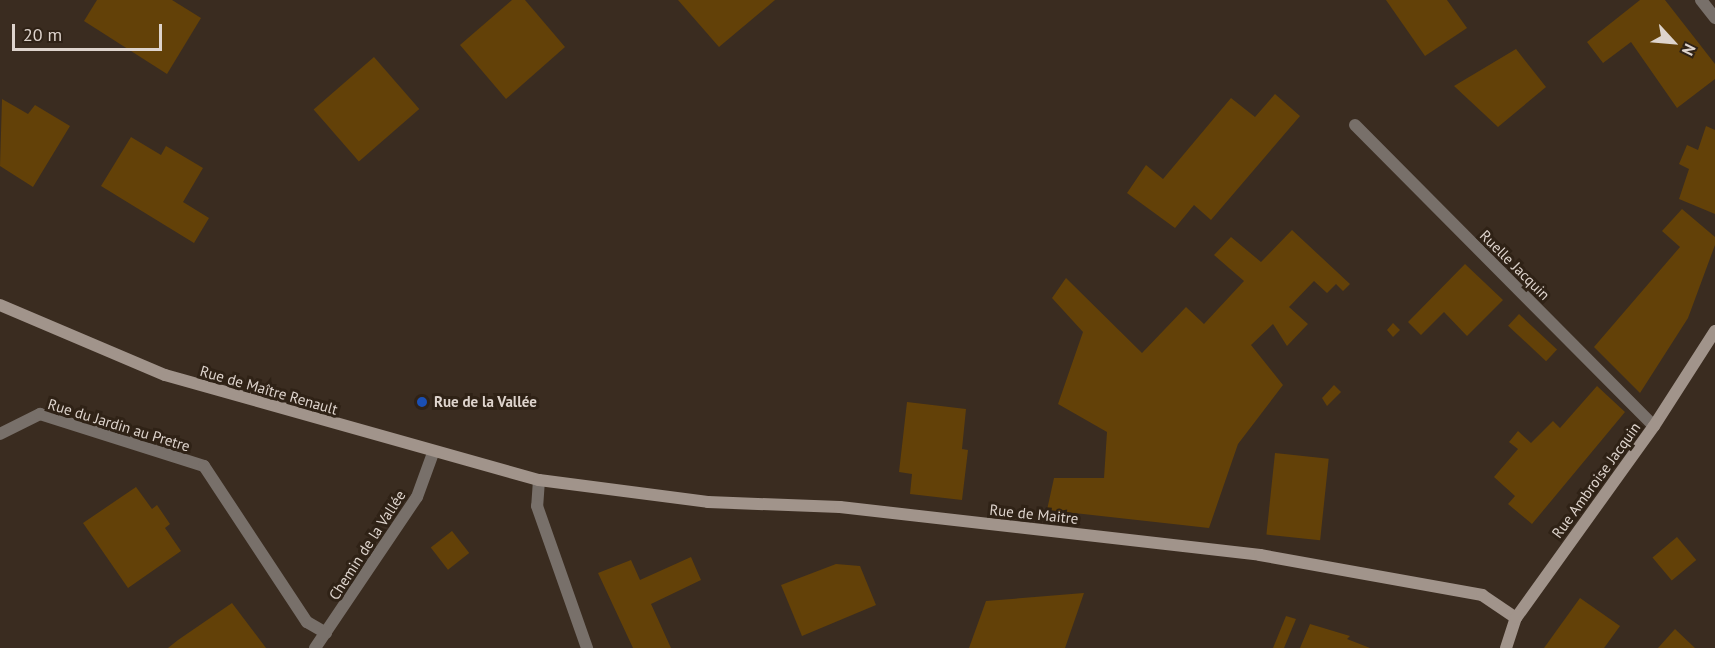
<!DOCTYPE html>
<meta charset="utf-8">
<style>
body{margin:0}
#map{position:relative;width:1715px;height:648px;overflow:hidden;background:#3a2c20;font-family:"PT Sans",sans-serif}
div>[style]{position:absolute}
.building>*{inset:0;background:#634108;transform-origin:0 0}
.lane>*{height:12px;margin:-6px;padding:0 6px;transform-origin:6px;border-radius:6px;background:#78706a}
.street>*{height:12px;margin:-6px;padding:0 6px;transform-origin:6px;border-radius:6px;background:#78706a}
.secondary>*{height:12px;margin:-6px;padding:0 6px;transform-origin:6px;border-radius:6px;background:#a1948b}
.dots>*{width:16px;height:16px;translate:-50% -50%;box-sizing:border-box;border:3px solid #2f2216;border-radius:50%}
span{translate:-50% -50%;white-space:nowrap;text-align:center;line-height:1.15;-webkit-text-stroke:6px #2f2216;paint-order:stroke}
.street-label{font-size:15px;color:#ded4cd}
.poi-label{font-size:15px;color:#ded4cd;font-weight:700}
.left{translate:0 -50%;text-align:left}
.north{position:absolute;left:1643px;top:12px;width:60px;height:60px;-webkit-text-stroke:4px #2f2216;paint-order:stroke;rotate:116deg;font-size:16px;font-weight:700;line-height:24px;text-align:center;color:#ded4cd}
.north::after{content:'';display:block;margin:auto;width:21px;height:27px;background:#ded4cd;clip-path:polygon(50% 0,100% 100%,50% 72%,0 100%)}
.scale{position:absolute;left:12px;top:24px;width:150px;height:27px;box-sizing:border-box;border:3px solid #ded4cd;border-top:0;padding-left:8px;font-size:18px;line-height:21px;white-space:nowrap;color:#ded4cd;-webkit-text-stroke:4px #2f2216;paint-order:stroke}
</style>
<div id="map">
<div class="building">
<i style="clip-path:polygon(97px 0,172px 0,201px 18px,167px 74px,84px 21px)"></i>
<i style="clip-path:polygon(512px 0,525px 0,565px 47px,506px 99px,460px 45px)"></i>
<i style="clip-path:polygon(678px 0,775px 0,719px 47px)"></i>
<i style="clip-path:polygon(1386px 0,1447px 0,1467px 28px,1425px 56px)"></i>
<i style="clip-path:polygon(1640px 0,1665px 0,1715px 64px,1715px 79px,1677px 108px,1631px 42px,1603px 63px,1587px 42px)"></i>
<i style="clip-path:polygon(1516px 49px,1546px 87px,1498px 127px,1454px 86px)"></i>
<i style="left:374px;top:57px;width:69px;height:80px;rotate:49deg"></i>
<i style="clip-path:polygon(1275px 94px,1300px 116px,1211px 220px,1194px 205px,1175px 228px,1127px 193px,1146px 165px,1163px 179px,1231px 98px,1255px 117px)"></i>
<i style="clip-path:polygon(2px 99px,28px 114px,35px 105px,70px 126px,33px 187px,0 166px)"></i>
<i style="clip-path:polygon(1706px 126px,1715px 130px,1715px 214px,1679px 199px,1689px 169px,1679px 164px,1687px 145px,1698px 150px)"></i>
<i style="clip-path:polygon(131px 137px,161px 155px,166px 146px,203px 168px,183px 202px,209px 218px,194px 243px,101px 186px)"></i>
<i style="clip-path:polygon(1682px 209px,1715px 237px,1715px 245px,1688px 318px,1640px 393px,1594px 347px,1680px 247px,1662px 231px)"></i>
<i style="clip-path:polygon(1292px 230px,1350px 284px,1343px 291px,1336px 284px,1327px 293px,1314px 281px,1289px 307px,1308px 324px,1287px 346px,1273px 324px,1251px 345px,1283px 385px,1238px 444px,1209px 528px,1047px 510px,1054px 478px,1104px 478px,1107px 432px,1058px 404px,1083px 332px,1052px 298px,1066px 278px,1142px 353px,1186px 307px,1204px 324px,1244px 281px,1214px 255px,1231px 237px,1261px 262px)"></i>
<i style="clip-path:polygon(1465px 264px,1503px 300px,1467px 336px,1444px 312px,1421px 335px,1408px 322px)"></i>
<i style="left:1519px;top:314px;width:52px;height:16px;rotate:43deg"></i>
<i style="clip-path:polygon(1393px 323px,1400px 330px,1393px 337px,1387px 330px)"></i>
<i style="clip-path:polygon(1334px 385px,1341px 392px,1327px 406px,1322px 398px)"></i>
<i style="clip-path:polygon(1597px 386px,1625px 412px,1532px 524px,1508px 504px,1515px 496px,1494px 477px,1518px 449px,1509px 442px,1518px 431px,1531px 443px,1553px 421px,1560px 428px)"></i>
<i style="clip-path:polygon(907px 402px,966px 409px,962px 449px,968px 450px,962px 500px,910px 494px,912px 474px,899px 472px)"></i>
<i style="left:1275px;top:453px;width:54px;height:82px;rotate:6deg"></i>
<i style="clip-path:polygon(136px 487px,152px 509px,157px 505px,170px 524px,165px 528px,181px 551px,128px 588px,83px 523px)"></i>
<i style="left:452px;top:531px;width:28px;height:27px;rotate:52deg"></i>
<i style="left:1677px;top:537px;width:30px;height:32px;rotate:50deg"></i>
<i style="clip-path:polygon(691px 557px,701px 580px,651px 604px,671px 648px,633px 648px,598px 573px,631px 560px,640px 580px)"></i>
<i style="clip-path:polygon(836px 564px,860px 566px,876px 605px,802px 636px,781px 585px)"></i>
<i style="clip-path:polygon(1084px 593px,1065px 648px,969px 648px,986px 601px)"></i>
<i style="clip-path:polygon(1580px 598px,1620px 626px,1604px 648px,1544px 648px)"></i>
<i style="clip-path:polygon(232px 603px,266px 648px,168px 648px,178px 640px)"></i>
<i style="clip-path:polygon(1286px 616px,1296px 619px,1284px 648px,1273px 648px)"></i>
<i style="clip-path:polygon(1310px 624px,1350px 636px,1347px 639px,1370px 648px,1300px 648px)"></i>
<i style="clip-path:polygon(1675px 629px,1695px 648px,1658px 648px)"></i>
</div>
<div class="lane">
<i style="left:1355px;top:125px;width:424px;rotate:45.2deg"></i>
</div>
<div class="street">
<i style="left:1701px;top:0;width:23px;rotate:52deg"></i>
<i style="left:0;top:434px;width:45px;rotate:-26.6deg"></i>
<i style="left:40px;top:414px;width:172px;rotate:17.6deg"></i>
<i style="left:204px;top:466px;width:187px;rotate:56.6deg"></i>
<i style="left:307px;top:622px;width:22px;rotate:30deg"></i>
<i style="left:539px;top:480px;width:26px;rotate:94deg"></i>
<i style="left:537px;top:506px;width:151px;rotate:70.6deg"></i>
<i style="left:315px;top:648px;width:182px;rotate:-56deg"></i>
<i style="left:417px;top:497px;width:47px;rotate:-70deg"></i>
</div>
<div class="secondary">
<i style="left:0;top:305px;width:179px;rotate:23deg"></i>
<i style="left:165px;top:375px;width:388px;rotate:15.7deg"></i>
<i style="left:539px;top:480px;width:170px;rotate:7.4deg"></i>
<i style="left:708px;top:502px;width:132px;rotate:2.2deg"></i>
<i style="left:840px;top:507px;width:423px;rotate:6.5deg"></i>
<i style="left:1260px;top:555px;width:226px;rotate:10.2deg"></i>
<i style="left:1482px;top:595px;width:41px;rotate:34.1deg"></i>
<i style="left:1506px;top:648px;width:32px;rotate:-72deg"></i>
<i style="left:1516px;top:618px;width:236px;rotate:-54.3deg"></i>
<i style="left:1654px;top:426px;width:113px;rotate:-57.3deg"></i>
</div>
<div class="dots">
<i style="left:422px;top:402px;background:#1a4fb4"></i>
</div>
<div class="street-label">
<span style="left:1515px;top:265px;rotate:45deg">Ruelle Jacquin</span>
<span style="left:269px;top:390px;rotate:16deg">Rue de Maître Renault</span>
<span style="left:119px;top:425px;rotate:17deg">Rue du Jardin au Pretre</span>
<span style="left:1596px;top:480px;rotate:-54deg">Rue Ambroise Jacquin</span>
<span style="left:1034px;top:514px;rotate:6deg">Rue de Maitre</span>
<span style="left:367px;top:545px;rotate:-57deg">Chemin de la Vallée</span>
</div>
<div class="poi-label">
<span class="left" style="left:434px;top:402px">Rue de la Vallée</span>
</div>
<div class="north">N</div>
<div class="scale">20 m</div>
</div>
